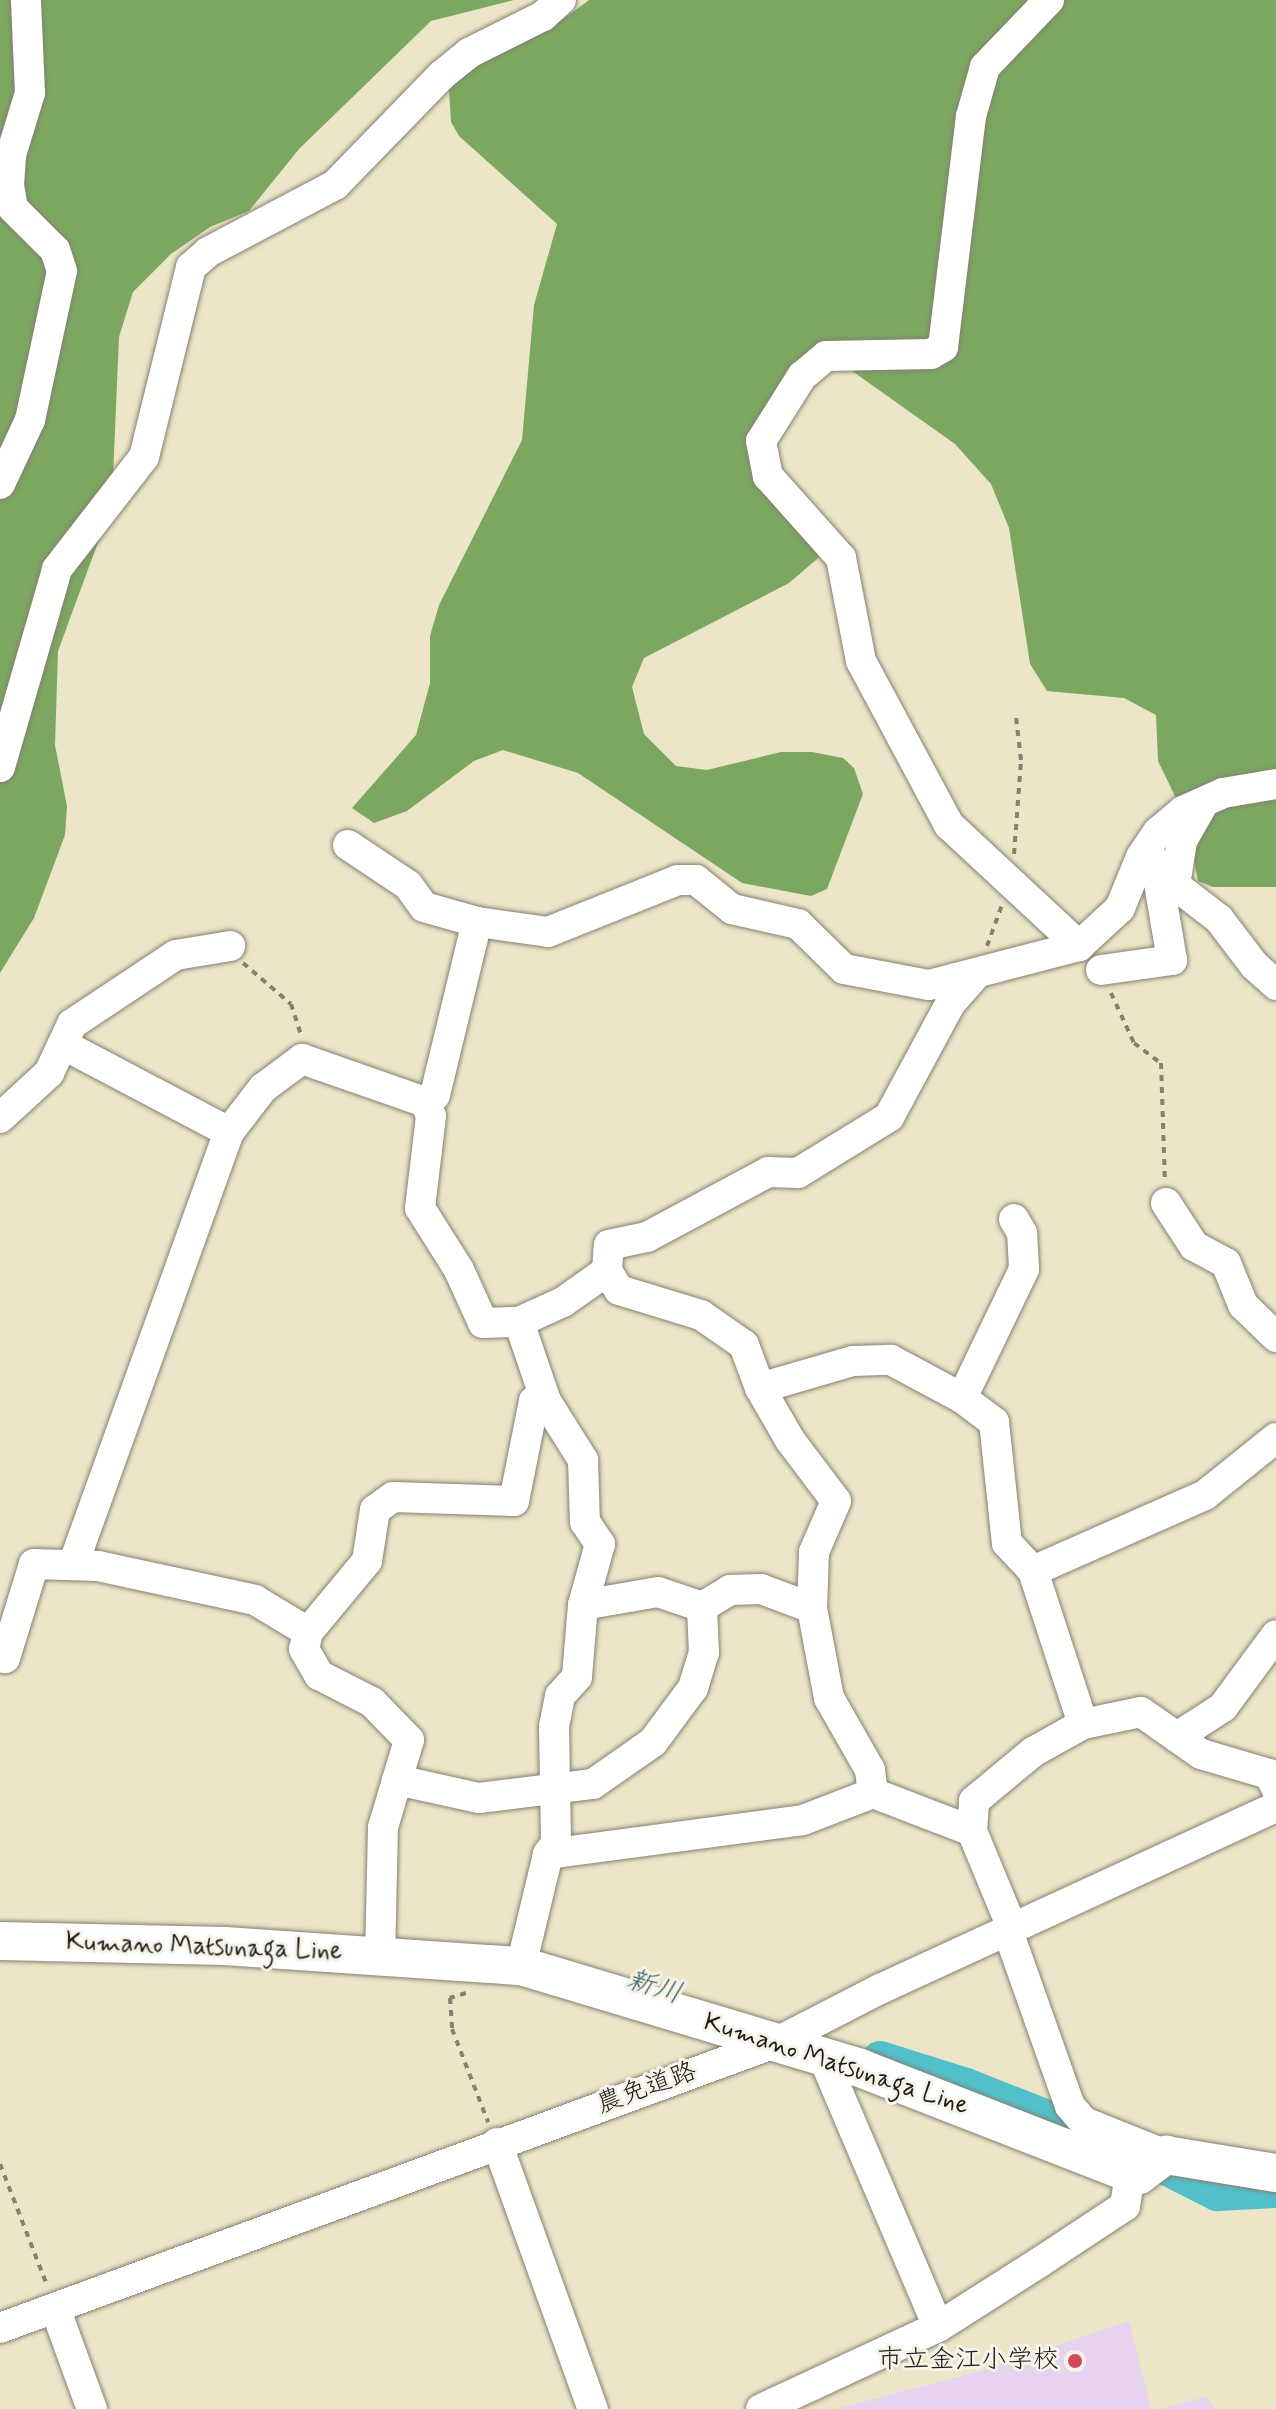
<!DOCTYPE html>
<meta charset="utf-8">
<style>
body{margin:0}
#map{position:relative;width:1276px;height:2409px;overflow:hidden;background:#ece5c8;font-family:Mynerve,"Klee One",sans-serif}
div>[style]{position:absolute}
.built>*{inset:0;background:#e7d2ef}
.forest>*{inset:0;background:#7ca760}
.river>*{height:36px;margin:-18px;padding:0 18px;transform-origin:18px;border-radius:18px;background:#52c0ca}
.path>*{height:4px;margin-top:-2px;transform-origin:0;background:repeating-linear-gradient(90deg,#848072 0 6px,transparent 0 12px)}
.roads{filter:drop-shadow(0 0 2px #848072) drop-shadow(0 0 2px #848072)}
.minor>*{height:30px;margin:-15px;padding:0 15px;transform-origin:15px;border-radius:15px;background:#fff}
.major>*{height:38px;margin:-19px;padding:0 19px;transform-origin:19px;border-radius:19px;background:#fff}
.dots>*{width:22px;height:22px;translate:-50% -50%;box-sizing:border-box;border:4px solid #f7f3e8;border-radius:50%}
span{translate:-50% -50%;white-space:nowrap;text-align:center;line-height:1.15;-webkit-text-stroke:6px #f7f3e8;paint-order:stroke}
.street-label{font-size:26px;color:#1c1c1c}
.poi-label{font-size:26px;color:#1c1c1c}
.right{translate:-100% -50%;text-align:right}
.water-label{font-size:28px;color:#325e62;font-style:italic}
</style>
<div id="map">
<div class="built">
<i style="clip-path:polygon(1129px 2321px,1151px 2409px,836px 2409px,992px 2368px)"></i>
<i style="clip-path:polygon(1206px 2397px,1215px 2409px,1161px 2409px,1205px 2397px)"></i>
</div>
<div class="forest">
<i style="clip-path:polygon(0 0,514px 0,431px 21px,299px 149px,249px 211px,210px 227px,171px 254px,133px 292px,119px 337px,113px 477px,100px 537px,58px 651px,55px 745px,67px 806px,65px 835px,34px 918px,0 973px)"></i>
<i style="clip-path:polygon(589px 0,1276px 0,1276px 887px,1213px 887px,1198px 881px,1186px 819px,1158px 761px,1156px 715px,1124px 698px,1047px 691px,1030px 664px,1009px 528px,991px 484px,955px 444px,831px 356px,756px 434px,824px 553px,789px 583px,644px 658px,632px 687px,644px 734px,676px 766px,707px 770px,781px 752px,812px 752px,843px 758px,854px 768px,863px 794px,827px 889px,811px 896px,742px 883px,578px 773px,503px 750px,474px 761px,407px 811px,374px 823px,352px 808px,416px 735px,430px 683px,430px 636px,439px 605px,522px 440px,534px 305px,557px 224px,459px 136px,451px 122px,449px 90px,484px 54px,563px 19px)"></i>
</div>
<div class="river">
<i style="left:880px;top:2059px;width:90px;rotate:17.4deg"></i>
<i style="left:966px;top:2086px;width:193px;rotate:21.5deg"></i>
<i style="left:1146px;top:2157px;width:80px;rotate:26.9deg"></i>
<i style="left:1217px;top:2193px;width:59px;rotate:-2.9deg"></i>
</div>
<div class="path">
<i style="left:1014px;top:854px;width:94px;rotate:-85.7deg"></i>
<i style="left:1021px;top:760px;width:43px;rotate:-96.6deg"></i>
<i style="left:987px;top:946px;width:44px;rotate:-69.9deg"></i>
<i style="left:243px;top:963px;width:63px;rotate:40.5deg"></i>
<i style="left:291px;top:1004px;width:35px;rotate:72deg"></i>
<i style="left:1111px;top:993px;width:55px;rotate:65.3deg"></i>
<i style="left:1134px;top:1043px;width:34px;rotate:37deg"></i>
<i style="left:1161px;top:1063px;width:118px;rotate:88.1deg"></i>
<i style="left:466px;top:1993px;width:17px;rotate:163deg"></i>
<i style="left:450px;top:1998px;width:31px;rotate:86deg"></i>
<i style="left:452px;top:2029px;width:100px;rotate:68.8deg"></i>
<i style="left:0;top:2164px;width:130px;rotate:68.8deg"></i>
</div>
<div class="roads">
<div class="minor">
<i style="left:1049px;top:0;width:93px;rotate:133.7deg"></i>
<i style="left:985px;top:67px;width:51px;rotate:105.9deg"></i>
<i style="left:971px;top:116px;width:233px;rotate:96.9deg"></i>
<i style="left:943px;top:347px;width:14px;rotate:150deg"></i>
<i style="left:931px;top:354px;width:105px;rotate:178.9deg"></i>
<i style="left:826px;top:356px;width:31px;rotate:140deg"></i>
<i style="left:802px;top:376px;width:77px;rotate:122.2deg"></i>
<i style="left:761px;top:441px;width:36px;rotate:79deg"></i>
<i style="left:768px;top:476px;width:110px;rotate:48.3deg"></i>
<i style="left:841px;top:558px;width:105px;rotate:79deg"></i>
<i style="left:861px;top:661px;width:186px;rotate:61.8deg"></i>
<i style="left:949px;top:825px;width:178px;rotate:42.9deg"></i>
<i style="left:0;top:484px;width:71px;rotate:-64.9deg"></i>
<i style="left:30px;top:420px;width:152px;rotate:-77.9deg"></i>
<i style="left:62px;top:271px;width:22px;rotate:-108deg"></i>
<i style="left:55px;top:250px;width:59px;rotate:-135deg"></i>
<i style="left:13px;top:208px;width:23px;rotate:-100deg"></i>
<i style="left:9px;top:185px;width:30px;rotate:-86deg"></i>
<i style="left:11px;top:155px;width:65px;rotate:-73deg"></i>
<i style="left:30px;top:93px;width:93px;rotate:-92.5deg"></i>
<i style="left:0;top:767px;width:206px;rotate:-73.9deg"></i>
<i style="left:57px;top:569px;width:142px;rotate:-52.2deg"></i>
<i style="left:144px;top:457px;width:196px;rotate:-76.1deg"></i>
<i style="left:191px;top:267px;width:23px;rotate:-41deg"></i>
<i style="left:208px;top:252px;width:144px;rotate:-27.8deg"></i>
<i style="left:335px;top:185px;width:153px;rotate:-45.8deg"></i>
<i style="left:442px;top:75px;width:35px;rotate:-39deg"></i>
<i style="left:469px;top:53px;width:83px;rotate:-26.6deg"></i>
<i style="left:543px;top:16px;width:24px;rotate:-42deg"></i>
<i style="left:1203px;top:804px;width:43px;rotate:119.6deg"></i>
<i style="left:1182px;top:841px;width:45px;rotate:99deg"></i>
<i style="left:1175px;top:885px;width:56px;rotate:37.7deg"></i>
<i style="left:1219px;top:919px;width:58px;rotate:52.7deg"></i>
<i style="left:1254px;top:965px;width:30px;rotate:42deg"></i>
<i style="left:348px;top:845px;width:72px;rotate:33.7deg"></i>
<i style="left:408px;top:885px;width:27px;rotate:54deg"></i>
<i style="left:424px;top:907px;width:55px;rotate:15.8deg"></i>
<i style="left:1101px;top:970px;width:72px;rotate:-8deg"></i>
<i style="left:1172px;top:960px;width:90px;rotate:-99.6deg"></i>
<i style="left:1157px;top:871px;width:8px;rotate:-50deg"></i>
<i style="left:64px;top:1045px;width:187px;rotate:27.8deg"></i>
<i style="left:425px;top:1102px;width:15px;rotate:67deg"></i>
<i style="left:431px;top:1116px;width:93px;rotate:96.8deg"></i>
<i style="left:420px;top:1208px;width:73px;rotate:57.8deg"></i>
<i style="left:459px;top:1270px;width:58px;rotate:65.6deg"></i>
<i style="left:483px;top:1323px;width:36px;rotate:-2deg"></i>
<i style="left:519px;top:1322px;width:83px;rotate:71.1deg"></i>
<i style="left:546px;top:1401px;width:70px;rotate:57.9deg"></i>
<i style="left:583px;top:1460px;width:62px;rotate:88.2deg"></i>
<i style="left:585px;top:1522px;width:27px;rotate:56deg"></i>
<i style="left:600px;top:1544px;width:63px;rotate:105.6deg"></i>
<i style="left:583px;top:1605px;width:72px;rotate:94.8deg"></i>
<i style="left:577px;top:1677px;width:25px;rotate:132deg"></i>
<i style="left:560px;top:1696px;width:31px;rotate:101deg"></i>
<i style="left:554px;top:1726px;width:117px;rotate:89deg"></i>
<i style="left:556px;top:1843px;width:14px;rotate:126deg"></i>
<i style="left:0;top:1118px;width:67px;rotate:-42.6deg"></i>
<i style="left:49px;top:1073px;width:54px;rotate:-64.9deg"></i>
<i style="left:72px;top:1024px;width:125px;rotate:-33.6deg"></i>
<i style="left:176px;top:955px;width:55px;rotate:-9.5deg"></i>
<i style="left:1166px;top:1203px;width:51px;rotate:56.9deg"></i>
<i style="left:1194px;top:1246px;width:36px;rotate:28deg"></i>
<i style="left:1226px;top:1263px;width:45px;rotate:68deg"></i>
<i style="left:1243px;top:1305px;width:46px;rotate:44.1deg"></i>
<i style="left:607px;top:1271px;width:22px;rotate:58deg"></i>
<i style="left:619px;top:1290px;width:86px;rotate:17deg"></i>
<i style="left:701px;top:1315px;width:52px;rotate:34.9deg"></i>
<i style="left:744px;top:1345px;width:46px;rotate:69.6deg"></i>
<i style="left:760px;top:1388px;width:60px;rotate:60deg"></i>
<i style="left:790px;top:1440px;width:76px;rotate:53deg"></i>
<i style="left:836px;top:1501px;width:56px;rotate:113.3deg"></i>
<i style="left:814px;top:1552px;width:56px;rotate:92deg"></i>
<i style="left:812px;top:1608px;width:92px;rotate:79.3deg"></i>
<i style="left:829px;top:1698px;width:83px;rotate:60.3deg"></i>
<i style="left:870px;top:1770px;width:23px;rotate:83deg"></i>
<i style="left:519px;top:1322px;width:48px;rotate:-24.4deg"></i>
<i style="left:563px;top:1302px;width:54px;rotate:-35.2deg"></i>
<i style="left:607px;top:1271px;width:26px;rotate:-86deg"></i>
<i style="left:609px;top:1245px;width:39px;rotate:-12deg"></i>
<i style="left:647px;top:1237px;width:137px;rotate:-28.2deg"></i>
<i style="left:768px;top:1172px;width:30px;rotate:2deg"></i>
<i style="left:798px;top:1173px;width:107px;rotate:-31.6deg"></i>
<i style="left:889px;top:1117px;width:128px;rotate:-61.6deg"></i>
<i style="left:950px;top:1004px;width:41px;rotate:-48.9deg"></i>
<i style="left:760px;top:1388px;width:97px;rotate:-16.2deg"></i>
<i style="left:853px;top:1361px;width:38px;rotate:-2deg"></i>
<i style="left:891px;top:1360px;width:81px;rotate:28.2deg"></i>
<i style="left:962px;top:1398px;width:40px;rotate:37deg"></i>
<i style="left:994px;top:1422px;width:122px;rotate:83.9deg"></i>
<i style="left:1007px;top:1543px;width:38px;rotate:47deg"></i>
<i style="left:1033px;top:1571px;width:161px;rotate:71.9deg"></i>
<i style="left:962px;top:1398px;width:143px;rotate:-64.3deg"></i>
<i style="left:1024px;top:1269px;width:36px;rotate:-93deg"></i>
<i style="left:1022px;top:1233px;width:16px;rotate:-120deg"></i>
<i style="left:73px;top:1565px;width:460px;rotate:-70.2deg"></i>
<i style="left:229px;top:1132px;width:56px;rotate:-52.3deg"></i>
<i style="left:263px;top:1088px;width:49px;rotate:-36.6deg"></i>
<i style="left:302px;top:1059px;width:130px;rotate:19.3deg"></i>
<i style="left:425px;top:1102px;width:12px;rotate:-35deg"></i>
<i style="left:435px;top:1095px;width:178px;rotate:-76.4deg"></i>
<i style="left:477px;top:922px;width:72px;rotate:8deg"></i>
<i style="left:548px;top:932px;width:140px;rotate:-21.8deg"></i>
<i style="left:678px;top:880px;width:18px"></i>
<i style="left:696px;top:880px;width:46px;rotate:38.9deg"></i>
<i style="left:732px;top:909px;width:68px;rotate:12.8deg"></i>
<i style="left:798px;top:924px;width:64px;rotate:44.4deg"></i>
<i style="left:844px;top:969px;width:86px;rotate:10.7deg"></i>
<i style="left:929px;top:985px;width:155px;rotate:-14.6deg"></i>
<i style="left:1079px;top:946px;width:56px;rotate:-42.8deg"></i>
<i style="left:1120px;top:908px;width:55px;rotate:-67.6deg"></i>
<i style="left:1141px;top:857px;width:30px;rotate:-56deg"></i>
<i style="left:1158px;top:832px;width:33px;rotate:-40deg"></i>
<i style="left:1183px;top:811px;width:44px;rotate:-24.2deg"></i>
<i style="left:1223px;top:793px;width:54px;rotate:-9.6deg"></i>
<i style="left:1033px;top:1571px;width:188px;rotate:-23.8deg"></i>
<i style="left:1205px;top:1495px;width:91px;rotate:-38.8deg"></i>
<i style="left:583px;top:1605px;width:76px;rotate:-9.8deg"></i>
<i style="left:658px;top:1592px;width:46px;rotate:18.8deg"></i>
<i style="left:702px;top:1607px;width:33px;rotate:-31deg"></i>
<i style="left:730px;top:1590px;width:31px;rotate:-2deg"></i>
<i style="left:761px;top:1589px;width:54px;rotate:20.4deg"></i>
<i style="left:308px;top:1632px;width:17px;rotate:103deg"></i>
<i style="left:304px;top:1649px;width:30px;rotate:60deg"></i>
<i style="left:319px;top:1675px;width:59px;rotate:27deg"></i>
<i style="left:372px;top:1702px;width:53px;rotate:45.8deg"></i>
<i style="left:409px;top:1740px;width:91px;rotate:106.6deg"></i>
<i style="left:383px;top:1827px;width:129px;rotate:91.3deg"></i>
<i style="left:0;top:1657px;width:5px;rotate:11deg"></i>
<i style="left:5px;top:1658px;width:98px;rotate:-72.9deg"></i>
<i style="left:34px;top:1564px;width:64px;rotate:1.8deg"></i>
<i style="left:98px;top:1566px;width:161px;rotate:12.2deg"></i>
<i style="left:255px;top:1600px;width:62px;rotate:31.1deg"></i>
<i style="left:308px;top:1632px;width:92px;rotate:-50.3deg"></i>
<i style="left:367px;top:1561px;width:52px;rotate:-81.1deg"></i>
<i style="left:375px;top:1510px;width:22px;rotate:-36deg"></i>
<i style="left:393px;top:1497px;width:121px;rotate:1.9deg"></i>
<i style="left:514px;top:1501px;width:102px;rotate:-78.7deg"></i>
<i style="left:534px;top:1401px;width:12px"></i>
<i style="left:1177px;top:1737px;width:55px;rotate:-33.1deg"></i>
<i style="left:1223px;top:1707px;width:89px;rotate:-53.6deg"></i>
<i style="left:397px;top:1780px;width:84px;rotate:12.4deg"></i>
<i style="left:479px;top:1798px;width:115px;rotate:-7deg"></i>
<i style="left:593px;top:1784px;width:73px;rotate:-35deg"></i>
<i style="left:653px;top:1742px;width:67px;rotate:-53.5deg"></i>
<i style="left:693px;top:1688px;width:37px;rotate:-73deg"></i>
<i style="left:704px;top:1653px;width:46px;rotate:-92.5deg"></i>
<i style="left:972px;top:1831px;width:30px;rotate:-86deg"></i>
<i style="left:974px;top:1801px;width:77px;rotate:-39.7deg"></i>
<i style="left:1033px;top:1752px;width:57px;rotate:-29.2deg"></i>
<i style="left:1083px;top:1724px;width:59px;rotate:-11.7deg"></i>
<i style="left:1141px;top:1712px;width:73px;rotate:35deg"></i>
<i style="left:1201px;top:1754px;width:71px;rotate:16.4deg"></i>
<i style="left:1269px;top:1774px;width:16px;rotate:63deg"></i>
<i style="left:1009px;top:1934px;width:182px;rotate:70.5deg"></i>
<i style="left:1070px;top:2106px;width:21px;rotate:49deg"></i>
<i style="left:1084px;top:2122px;width:88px;rotate:21.9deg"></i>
<i style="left:521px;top:1966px;width:115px;rotate:-76.4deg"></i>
<i style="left:548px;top:1854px;width:257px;rotate:-7.6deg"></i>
<i style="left:803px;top:1820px;width:75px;rotate:-21.1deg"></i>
<i style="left:873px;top:1793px;width:106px;rotate:21deg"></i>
<i style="left:972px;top:1831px;width:107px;rotate:67.5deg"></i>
<i style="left:823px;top:2057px;width:293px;rotate:66.9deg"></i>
<i style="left:497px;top:2143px;width:283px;rotate:70.2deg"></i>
<i style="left:55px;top:2308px;width:108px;rotate:69.9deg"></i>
<i style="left:0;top:2328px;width:826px;rotate:-20.19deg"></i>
<i style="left:775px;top:2043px;width:118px;rotate:-27.2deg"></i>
<i style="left:880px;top:1989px;width:436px;rotate:-24.7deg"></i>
<i style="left:761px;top:2409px;width:195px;rotate:-24.9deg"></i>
<i style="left:938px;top:2327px;width:121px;rotate:-32.5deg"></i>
<i style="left:1040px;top:2262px;width:102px;rotate:-33.4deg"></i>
<i style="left:1125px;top:2206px;width:33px;rotate:-81deg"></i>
</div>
<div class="major">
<i style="left:0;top:1941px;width:225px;rotate:1.3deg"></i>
<i style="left:225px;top:1946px;width:297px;rotate:3.9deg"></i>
<i style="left:521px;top:1966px;width:354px;rotate:16.7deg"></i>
<i style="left:860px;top:2068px;width:290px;rotate:21.3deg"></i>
<i style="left:1130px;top:2173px;width:9px;rotate:13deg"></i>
<i style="left:1139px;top:2175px;width:34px;rotate:-37deg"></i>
<i style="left:1166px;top:2155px;width:111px;rotate:9.3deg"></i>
</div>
</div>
<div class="dots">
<i style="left:1075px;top:2361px;background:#d1495b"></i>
</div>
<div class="street-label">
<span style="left:204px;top:1948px;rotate:2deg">Kumano Matsunaga Line</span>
<span style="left:836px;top:2065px;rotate:18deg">Kumano Matsunaga Line</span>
<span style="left:647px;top:2089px;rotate:-20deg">農免道路</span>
</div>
<div class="poi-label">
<span class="right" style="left:1059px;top:2361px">市立金江小学校</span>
</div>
<div class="water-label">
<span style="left:654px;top:1988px;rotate:17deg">新川</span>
</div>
</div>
